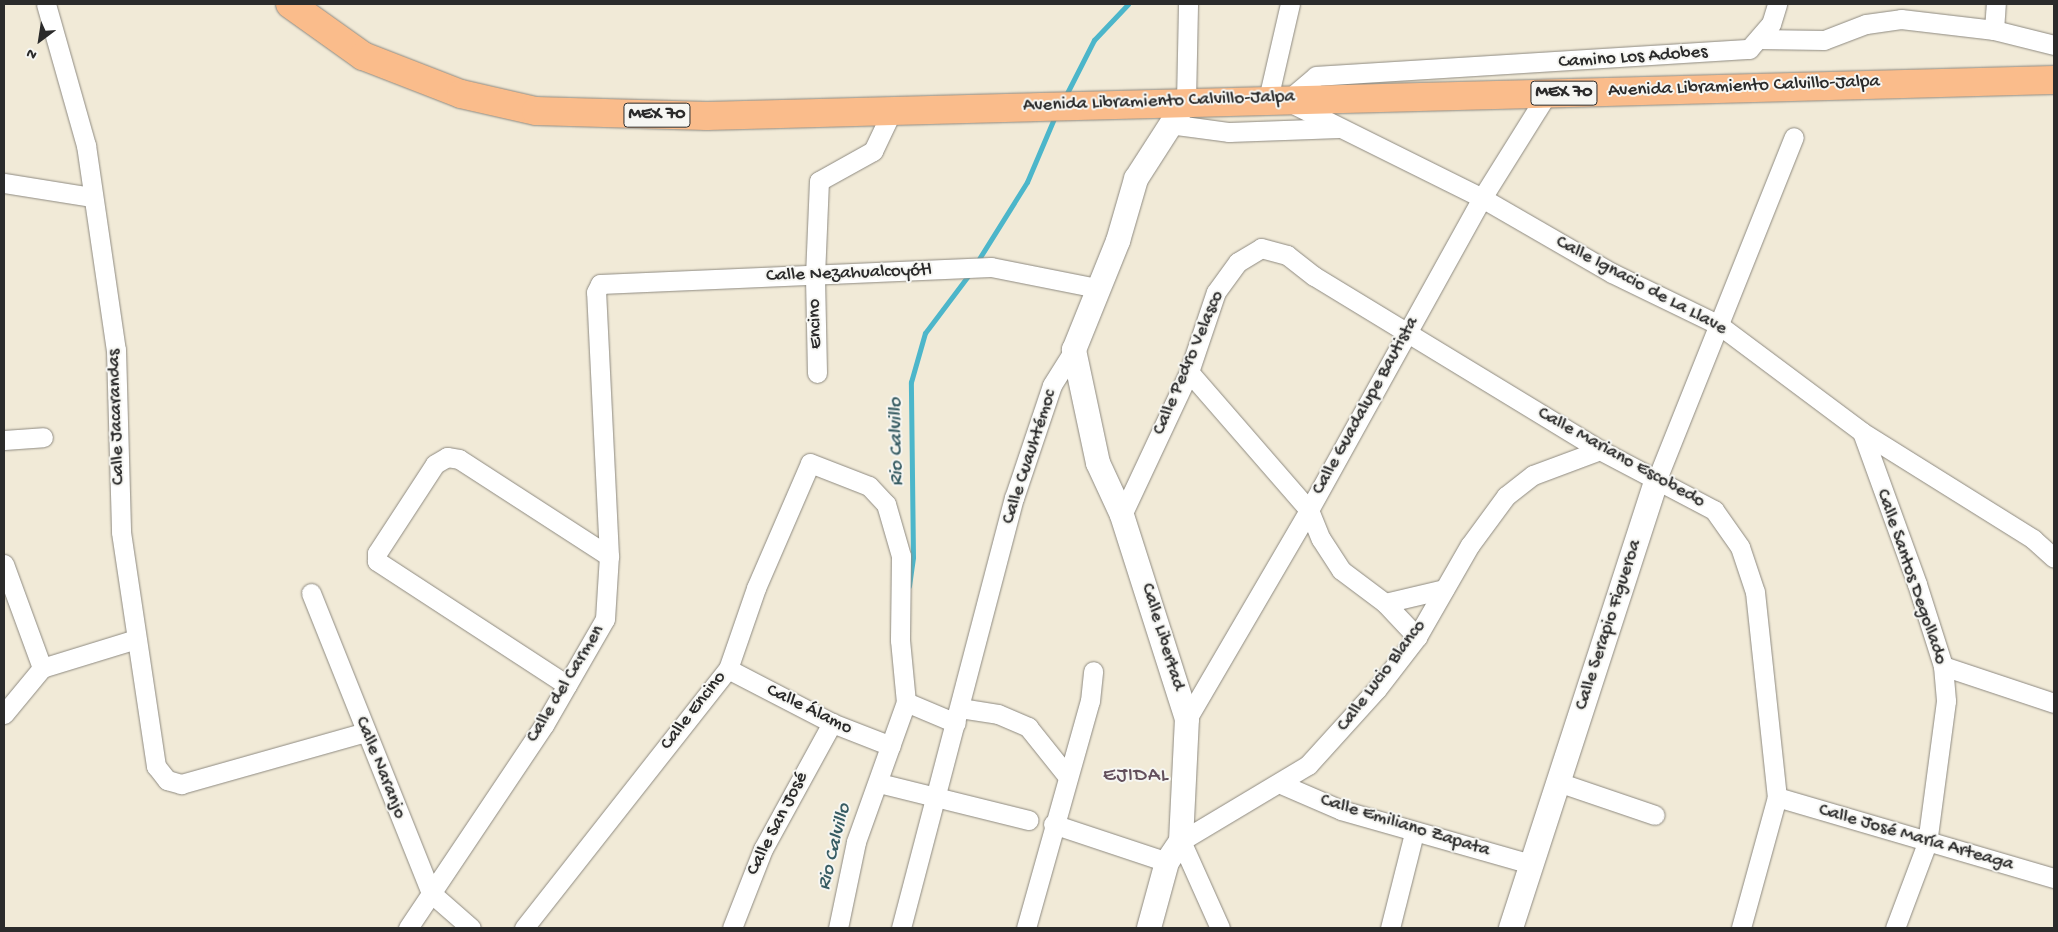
<!DOCTYPE html>
<meta charset="utf-8">
<style>
body{margin:0}
#map{position:relative;width:2058px;height:932px;overflow:hidden;background:#f1ead7;font-family:"Gochi Hand",sans-serif}
div>[style]{position:absolute}
.stream>*{height:5px;margin:-2.5px;padding:0 2.5px;transform-origin:2.5px;border-radius:2.5px;background:#4cb6ca}
.roads{filter:drop-shadow(0 0 1px #8e8a81) drop-shadow(0 0 1px #8e8a81)}
.minor>*{height:19px;margin:-9.5px;padding:0 9.5px;transform-origin:9.5px;border-radius:9.5px;background:#fff}
.tertiary>*{height:24px;margin:-12px;padding:0 12px;transform-origin:12px;border-radius:12px;background:#fff}
.primary>*{height:28px;margin:-14px;padding:0 14px;transform-origin:14px;border-radius:14px;background:#fabc8b}
span{translate:-50% -50%;white-space:nowrap;text-align:center;line-height:1.15;-webkit-text-stroke:4px #f6f6f2;paint-order:stroke}
.shield-label span{padding:1px 4px;background:#f6f6f2;border:1px solid;border-radius:4px;-webkit-text-stroke-width:0}
.shield-label{font-size:18px;color:#2b2b2b;font-weight:700}
.street-label{font-size:19px;color:#2b2b2b}
.water-label{font-size:20px;color:#375c63;font-style:italic}
.neighbourhood-label{font-size:20px;color:#63505c;letter-spacing:1px}
.frame{position:absolute;inset:0;border:5px solid #2b2b2b;pointer-events:none}
.north{position:absolute;left:15px;top:15px;width:50px;height:50px;-webkit-text-stroke:4px #f6f6f2;paint-order:stroke;rotate:211deg;font-size:14px;font-weight:700;line-height:20px;text-align:center;color:#2b2b2b}
.north::after{content:'';display:block;margin:auto;width:18px;height:22px;background:#2b2b2b;clip-path:polygon(50% 0,100% 100%,50% 72%,0 100%)}
</style>
<div id="map">
<div class="stream">
<i style="left:1065px;top:97px;width:64px;rotate:-63deg"></i>
<i style="left:1094px;top:40px;width:50px;rotate:-46.6deg"></i>
<i style="left:977px;top:262px;width:94px;rotate:-58deg"></i>
<i style="left:1027px;top:182px;width:72px;rotate:-67deg"></i>
<i style="left:909px;top:586px;width:29px;rotate:-82deg"></i>
<i style="left:913px;top:557px;width:175px;rotate:-90.7deg"></i>
<i style="left:911px;top:382px;width:51px;rotate:-74.1deg"></i>
<i style="left:925px;top:333px;width:76px;rotate:-53deg"></i>
</div>
<div class="roads">
<div class="minor">
<i style="left:46px;top:4px;width:147px;rotate:74.2deg"></i>
<i style="left:86px;top:145px;width:207px;rotate:81.7deg"></i>
<i style="left:116px;top:350px;width:182px;rotate:88.4deg"></i>
<i style="left:121px;top:532px;width:237px;rotate:81.5deg"></i>
<i style="left:156px;top:766px;width:18px;rotate:52deg"></i>
<i style="left:167px;top:780px;width:15px;rotate:16deg"></i>
<i style="left:181px;top:784px;width:192px;rotate:-15.7deg"></i>
<i style="left:1994px;top:30px;width:26px;rotate:-86deg"></i>
<i style="left:1759px;top:39px;width:65px;rotate:0.9deg"></i>
<i style="left:1824px;top:40px;width:45px;rotate:-20.9deg"></i>
<i style="left:1866px;top:24px;width:35px;rotate:-8deg"></i>
<i style="left:1901px;top:19px;width:94px;rotate:6.7deg"></i>
<i style="left:1994px;top:30px;width:62px;rotate:14deg"></i>
<i style="left:1290px;top:98px;width:34px;rotate:-40deg"></i>
<i style="left:1316px;top:76px;width:434px;rotate:-3.6deg"></i>
<i style="left:1749px;top:49px;width:33px;rotate:-49deg"></i>
<i style="left:1771px;top:24px;width:21px;rotate:-73deg"></i>
<i style="left:1268px;top:99px;width:98px;rotate:-77deg"></i>
<i style="left:1186px;top:101px;width:97px;rotate:-88.8deg"></i>
<i style="left:1291px;top:103px;width:213px;rotate:26.4deg"></i>
<i style="left:1482px;top:198px;width:150px;rotate:30deg"></i>
<i style="left:1612px;top:273px;width:119px;rotate:25.9deg"></i>
<i style="left:1719px;top:325px;width:179px;rotate:36.8deg"></i>
<i style="left:1862px;top:432px;width:202px;rotate:32deg"></i>
<i style="left:2033px;top:539px;width:28px;rotate:42deg"></i>
<i style="left:1169px;top:124px;width:61px;rotate:7.6deg"></i>
<i style="left:1229px;top:132px;width:110px;rotate:-2.1deg"></i>
<i style="left:4px;top:183px;width:88px;rotate:9.1deg"></i>
<i style="left:1189px;top:372px;width:183px;rotate:49deg"></i>
<i style="left:1309px;top:510px;width:31px;rotate:68deg"></i>
<i style="left:1321px;top:539px;width:37px;rotate:57deg"></i>
<i style="left:1341px;top:570px;width:55px;rotate:36.9deg"></i>
<i style="left:1385px;top:603px;width:47px;rotate:46.7deg"></i>
<i style="left:817px;top:373px;width:97px;rotate:-91.2deg"></i>
<i style="left:815px;top:276px;width:95px;rotate:-87.6deg"></i>
<i style="left:819px;top:181px;width:62px;rotate:-29.1deg"></i>
<i style="left:873px;top:151px;width:44px;rotate:-64.6deg"></i>
<i style="left:1862px;top:432px;width:162px;rotate:70.1deg"></i>
<i style="left:1917px;top:584px;width:86px;rotate:72.4deg"></i>
<i style="left:1943px;top:666px;width:35px;rotate:85deg"></i>
<i style="left:1946px;top:701px;width:143px;rotate:97.6deg"></i>
<i style="left:1927px;top:843px;width:91px;rotate:110.6deg"></i>
<i style="left:4px;top:440px;width:39px;rotate:-4deg"></i>
<i style="left:1657px;top:479px;width:368px;rotate:-68.2deg"></i>
<i style="left:1122px;top:515px;width:158px;rotate:-64.9deg"></i>
<i style="left:1189px;top:372px;width:84px;rotate:-71.4deg"></i>
<i style="left:1216px;top:292px;width:37px;rotate:-54deg"></i>
<i style="left:1238px;top:262px;width:27px;rotate:-31deg"></i>
<i style="left:1261px;top:248px;width:27px;rotate:15deg"></i>
<i style="left:1287px;top:255px;width:34px;rotate:38deg"></i>
<i style="left:1314px;top:276px;width:335px;rotate:31.3deg"></i>
<i style="left:1600px;top:450px;width:129px;rotate:27.8deg"></i>
<i style="left:1714px;top:510px;width:45px;rotate:54.9deg"></i>
<i style="left:1740px;top:547px;width:47px;rotate:71.6deg"></i>
<i style="left:1755px;top:592px;width:206px;rotate:83.9deg"></i>
<i style="left:1777px;top:797px;width:136px;rotate:105.4deg"></i>
<i style="left:4px;top:564px;width:111px;rotate:69.9deg"></i>
<i style="left:311px;top:593px;width:323px;rotate:68.2deg"></i>
<i style="left:431px;top:893px;width:53px;rotate:41.2deg"></i>
<i style="left:1385px;top:603px;width:61px;rotate:-13.3deg"></i>
<i style="left:1943px;top:666px;width:117px;rotate:18.4deg"></i>
<i style="left:728px;top:669px;width:117px;rotate:27.4deg"></i>
<i style="left:832px;top:723px;width:63px;rotate:21.3deg"></i>
<i style="left:567px;top:685px;width:227px;rotate:-146.9deg"></i>
<i style="left:377px;top:561px;width:8px;rotate:-90deg"></i>
<i style="left:377px;top:553px;width:106px;rotate:-56.9deg"></i>
<i style="left:435px;top:464px;width:14px;rotate:-30deg"></i>
<i style="left:447px;top:457px;width:12px;rotate:9deg"></i>
<i style="left:459px;top:459px;width:179px;rotate:32.9deg"></i>
<i style="left:906px;top:702px;width:54px;rotate:22.8deg"></i>
<i style="left:960px;top:708px;width:38px;rotate:9deg"></i>
<i style="left:998px;top:714px;width:33px;rotate:23deg"></i>
<i style="left:1028px;top:727px;width:64px;rotate:51.3deg"></i>
<i style="left:4px;top:714px;width:60px;rotate:-50.4deg"></i>
<i style="left:42px;top:668px;width:98px;rotate:-17.1deg"></i>
<i style="left:1187px;top:719px;width:242px;rotate:-59.7deg"></i>
<i style="left:1309px;top:510px;width:357px;rotate:-61deg"></i>
<i style="left:1482px;top:198px;width:123px;rotate:-58deg"></i>
<i style="left:1558px;top:782px;width:102px;rotate:18.8deg"></i>
<i style="left:879px;top:783px;width:154px;rotate:13.9deg"></i>
<i style="left:1281px;top:784px;width:65px;rotate:23.4deg"></i>
<i style="left:1341px;top:810px;width:197px;rotate:15.9deg"></i>
<i style="left:1777px;top:797px;width:289px;rotate:16.3deg"></i>
<i style="left:1053px;top:824px;width:120px;rotate:18.4deg"></i>
<i style="left:408px;top:928px;width:244px;rotate:-56.2deg"></i>
<i style="left:544px;top:725px;width:122px;rotate:-60.1deg"></i>
<i style="left:605px;top:619px;width:63px;rotate:-86.4deg"></i>
<i style="left:609px;top:556px;width:264px;rotate:-92.8deg"></i>
<i style="left:596px;top:292px;width:9px;rotate:-63deg"></i>
<i style="left:600px;top:284px;width:391px;rotate:-2.5deg"></i>
<i style="left:991px;top:267px;width:108px;rotate:11.2deg"></i>
<i style="left:524px;top:928px;width:330px;rotate:-51.8deg"></i>
<i style="left:728px;top:669px;width:86px;rotate:-70.9deg"></i>
<i style="left:756px;top:588px;width:136px;rotate:-66.6deg"></i>
<i style="left:810px;top:463px;width:63px;rotate:21.3deg"></i>
<i style="left:869px;top:486px;width:25px;rotate:47deg"></i>
<i style="left:886px;top:504px;width:54px;rotate:73.9deg"></i>
<i style="left:901px;top:556px;width:84px;rotate:90.7deg"></i>
<i style="left:900px;top:640px;width:62px;rotate:84.5deg"></i>
<i style="left:906px;top:702px;width:149px;rotate:109.7deg"></i>
<i style="left:856px;top:842px;width:88px;rotate:101.8deg"></i>
<i style="left:732px;top:928px;width:85px;rotate:-68.6deg"></i>
<i style="left:763px;top:849px;width:144px;rotate:-61.3deg"></i>
<i style="left:901px;top:928px;width:445px;rotate:-75.3deg"></i>
<i style="left:1014px;top:498px;width:119px;rotate:-71.4deg"></i>
<i style="left:1052px;top:385px;width:41px;rotate:-57.8deg"></i>
<i style="left:1026px;top:928px;width:236px;rotate:-74.3deg"></i>
<i style="left:1090px;top:701px;width:30px;rotate:-84deg"></i>
<i style="left:1220px;top:928px;width:95px;rotate:-114.1deg"></i>
<i style="left:1181px;top:841px;width:148px;rotate:-30.9deg"></i>
<i style="left:1308px;top:765px;width:103px;rotate:-47.8deg"></i>
<i style="left:1377px;top:689px;width:66px;rotate:-52.4deg"></i>
<i style="left:1417px;top:637px;width:106px;rotate:-60.1deg"></i>
<i style="left:1470px;top:545px;width:61px;rotate:-53.7deg"></i>
<i style="left:1506px;top:496px;width:34px;rotate:-38deg"></i>
<i style="left:1533px;top:475px;width:72px;rotate:-20.5deg"></i>
<i style="left:1390px;top:928px;width:98px;rotate:-75.8deg"></i>
</div>
<div class="tertiary">
<i style="left:1149px;top:928px;width:68px;rotate:-74.7deg"></i>
<i style="left:1167px;top:862px;width:25px;rotate:-56deg"></i>
<i style="left:1181px;top:841px;width:122px;rotate:-87.2deg"></i>
<i style="left:1187px;top:719px;width:214px;rotate:-107.7deg"></i>
<i style="left:1122px;top:515px;width:57px;rotate:-114.8deg"></i>
<i style="left:1098px;top:463px;width:116px;rotate:-102deg"></i>
<i style="left:1074px;top:350px;width:118px;rotate:-68deg"></i>
<i style="left:1118px;top:241px;width:65px;rotate:-73.8deg"></i>
<i style="left:1136px;top:179px;width:93px;rotate:-57.3deg"></i>
<i style="left:1511px;top:928px;width:472px;rotate:-72deg"></i>
</div>
<div class="primary">
<i style="left:290px;top:4px;width:90px;rotate:35.5deg"></i>
<i style="left:363px;top:56px;width:105px;rotate:21.2deg"></i>
<i style="left:461px;top:94px;width:77px;rotate:12.8deg"></i>
<i style="left:536px;top:111px;width:171px;rotate:1.7deg"></i>
<i style="left:707px;top:116px;width:1347px;rotate:-1.53deg"></i>
</div>
</div>
<div class="shield-label">
<span style="left:1564px;top:93px">MEX 70</span>
<span style="left:657px;top:115px">MEX 70</span>
</div>
<div class="street-label">
<span style="left:1633px;top:58px;rotate:-4deg">Camino Los Adobes</span>
<span style="left:1744px;top:87px;rotate:-2deg">Avenida Libramiento Calvillo-Jalpa</span>
<span style="left:1159px;top:102px;rotate:-2deg">Avenida Libramiento Calvillo-Jalpa</span>
<span style="left:849px;top:274px;rotate:-2deg">Calle Nezahualcoyótl</span>
<span style="left:1641px;top:286px;rotate:28deg">Calle Ignacio de La Llave</span>
<span style="left:816px;top:324px;rotate:-92deg">Encino</span>
<span style="left:1189px;top:363px;rotate:-67deg">Calle Pedro Velasco</span>
<span style="left:1366px;top:406px;rotate:-61deg">Calle Guadalupe Bautista</span>
<span style="left:117px;top:417px;rotate:-92deg">Calle Jacarandas</span>
<span style="left:1030px;top:457px;rotate:-72deg">Calle Cuauhtémoc</span>
<span style="left:1621px;top:458px;rotate:29deg">Calle Mariano Escobedo</span>
<span style="left:1911px;top:577px;rotate:71deg">Calle Santos Degollado</span>
<span style="left:1609px;top:625px;rotate:-72deg">Calle Serapio Figueroa</span>
<span style="left:1162px;top:637px;rotate:73deg">Calle Libertad</span>
<span style="left:1382px;top:676px;rotate:-53deg">Calle Lucio Blanco</span>
<span style="left:566px;top:684px;rotate:-59deg">Calle del Carmen</span>
<span style="left:809px;top:710px;rotate:26deg">Calle Álamo</span>
<span style="left:694px;top:711px;rotate:-52deg">Calle Encino</span>
<span style="left:380px;top:768px;rotate:68deg">Calle Naranjo</span>
<span style="left:778px;top:824px;rotate:-63deg">Calle San José</span>
<span style="left:1405px;top:826px;rotate:17deg">Calle Emiliano Zapata</span>
<span style="left:1916px;top:838px;rotate:16deg">Calle José María Arteaga</span>
</div>
<div class="water-label">
<span style="left:897px;top:442px;rotate:-91deg">Rio Calvillo</span>
<span style="left:835px;top:847px;rotate:-76deg">Rio Calvillo</span>
</div>
<div class="neighbourhood-label">
<span style="left:1136px;top:776px">EJIDAL</span>
</div>
<div class="frame"></div>
<div class="north">N</div>
</div>
